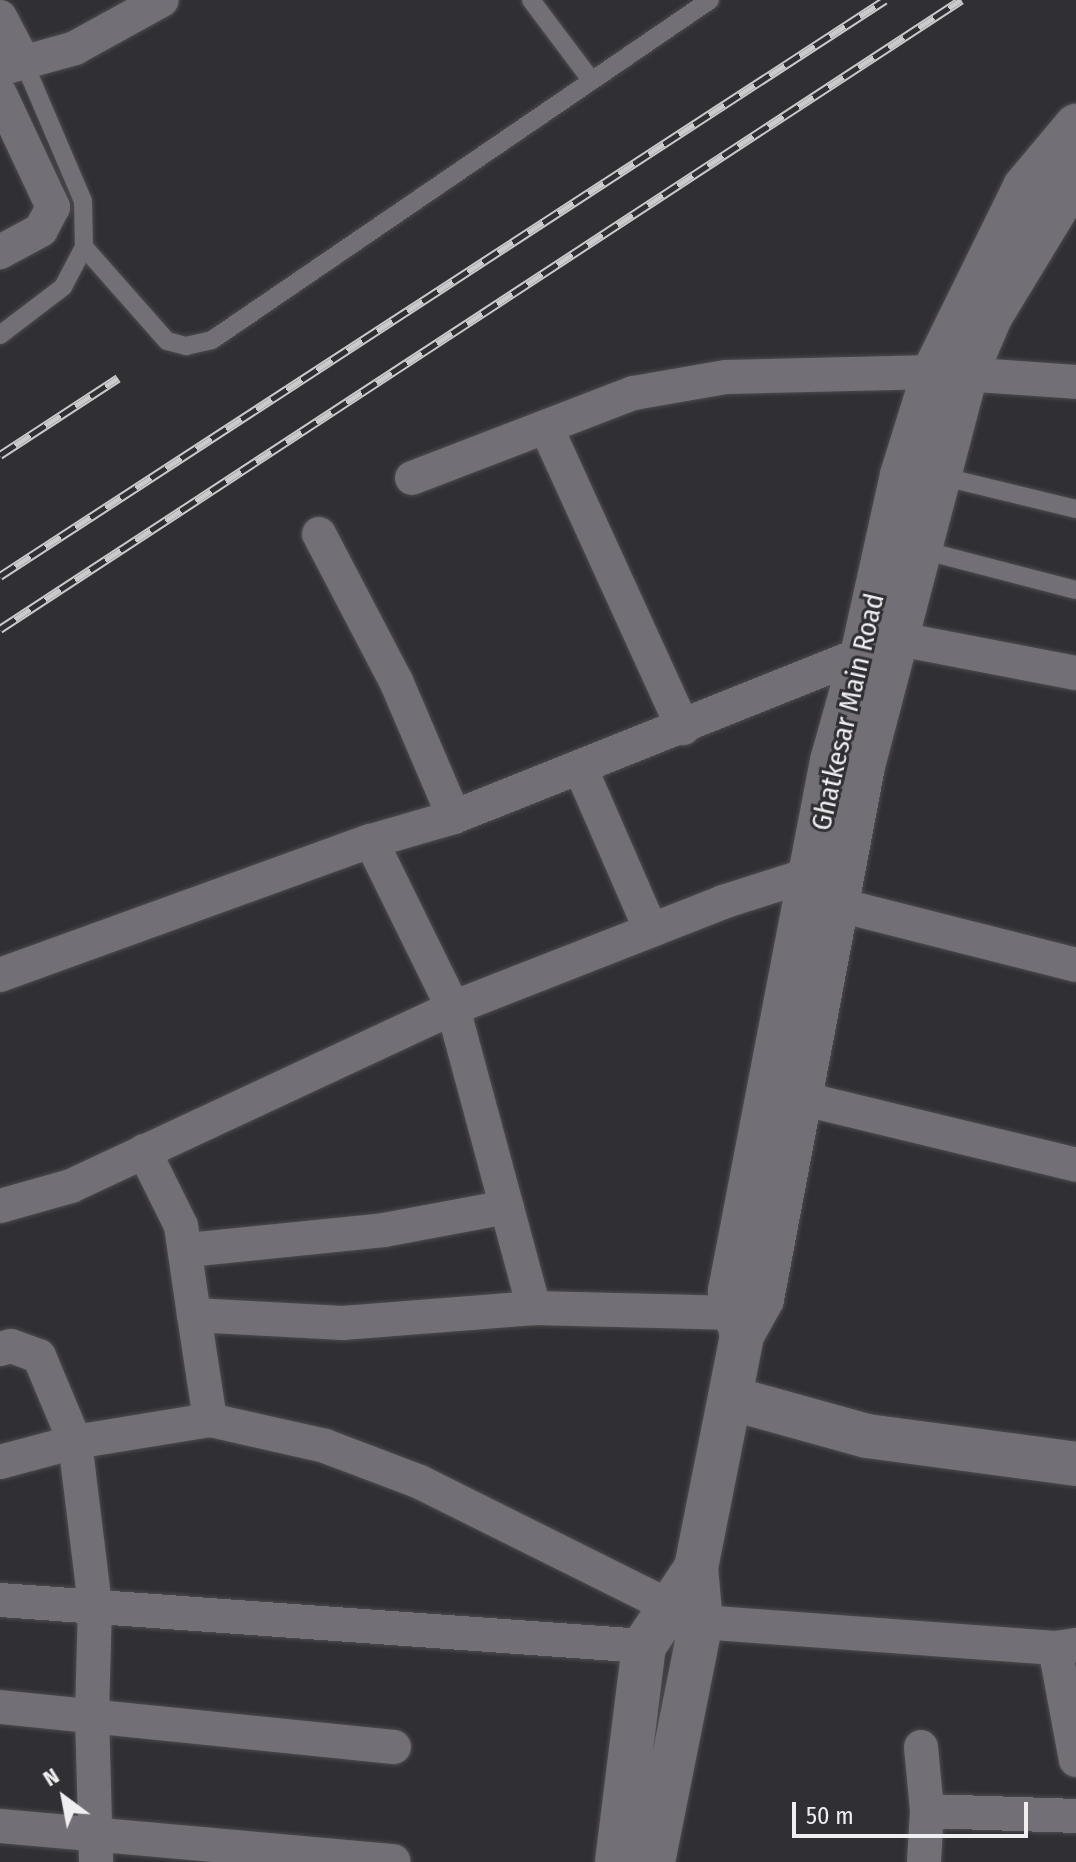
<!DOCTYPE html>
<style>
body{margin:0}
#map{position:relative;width:1076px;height:1862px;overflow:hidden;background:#302f34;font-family:"Fira Sans Condensed",sans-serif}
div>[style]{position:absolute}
.roads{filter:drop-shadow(0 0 2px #4c4b4e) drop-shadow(0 0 2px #4c4b4e)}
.service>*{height:18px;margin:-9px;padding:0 9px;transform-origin:9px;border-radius:9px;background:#727076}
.minor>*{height:34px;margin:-17px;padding:0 17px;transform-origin:17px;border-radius:17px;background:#727076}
.secondary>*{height:44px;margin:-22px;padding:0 22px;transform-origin:22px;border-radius:22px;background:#727076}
.rail>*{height:9px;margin-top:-4.5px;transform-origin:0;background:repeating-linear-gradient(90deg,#302f34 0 18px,#cac9cc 0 36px);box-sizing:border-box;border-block:2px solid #cac9cc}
span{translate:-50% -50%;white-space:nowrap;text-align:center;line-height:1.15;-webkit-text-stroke:6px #302f34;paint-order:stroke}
.street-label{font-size:28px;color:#efeef1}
.north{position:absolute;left:24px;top:1758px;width:80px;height:80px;-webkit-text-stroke:6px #302f34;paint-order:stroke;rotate:328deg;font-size:22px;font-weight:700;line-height:32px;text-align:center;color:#efeef1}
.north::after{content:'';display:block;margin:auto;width:28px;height:36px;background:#efeef1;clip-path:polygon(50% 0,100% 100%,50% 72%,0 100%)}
.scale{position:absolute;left:792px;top:1802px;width:236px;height:36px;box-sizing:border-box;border:4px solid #efeef1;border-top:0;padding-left:10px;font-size:24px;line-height:28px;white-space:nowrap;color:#efeef1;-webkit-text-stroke:6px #302f34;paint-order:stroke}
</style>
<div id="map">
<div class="roads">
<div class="service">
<i style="left:531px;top:0;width:100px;rotate:53.1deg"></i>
<i style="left:84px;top:247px;width:125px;rotate:48.6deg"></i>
<i style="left:167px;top:341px;width:20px;rotate:15deg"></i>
<i style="left:186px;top:346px;width:27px;rotate:-13deg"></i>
<i style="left:212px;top:340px;width:603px;rotate:-34.32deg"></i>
<i style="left:0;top:335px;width:79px;rotate:-37.3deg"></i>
<i style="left:63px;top:287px;width:45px;rotate:-62.3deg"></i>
<i style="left:84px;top:247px;width:46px;rotate:-91.2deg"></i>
<i style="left:83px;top:201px;width:150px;rotate:-113.1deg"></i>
<i style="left:940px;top:476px;width:140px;rotate:13.6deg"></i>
<i style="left:922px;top:550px;width:159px;rotate:14.6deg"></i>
</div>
<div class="minor">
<i style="left:0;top:17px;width:52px;rotate:62.4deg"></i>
<i style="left:0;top:69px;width:78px;rotate:-15.6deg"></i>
<i style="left:75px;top:48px;width:99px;rotate:-28.9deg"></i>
<i style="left:0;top:94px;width:125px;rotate:64.9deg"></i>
<i style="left:53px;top:207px;width:26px;rotate:118deg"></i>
<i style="left:41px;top:230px;width:47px;rotate:151.8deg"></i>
<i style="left:546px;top:427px;width:331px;rotate:65.5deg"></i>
<i style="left:412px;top:478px;width:238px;rotate:-21deg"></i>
<i style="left:634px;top:393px;width:93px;rotate:-9.9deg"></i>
<i style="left:726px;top:377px;width:208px;rotate:-1.4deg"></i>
<i style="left:934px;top:372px;width:142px;rotate:4deg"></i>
<i style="left:319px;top:534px;width:166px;rotate:62.4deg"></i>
<i style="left:396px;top:681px;width:148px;rotate:66.9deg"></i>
<i style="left:580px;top:767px;width:178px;rotate:66.5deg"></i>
<i style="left:371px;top:841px;width:186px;rotate:63.8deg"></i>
<i style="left:453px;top:1008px;width:311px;rotate:74.9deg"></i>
<i style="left:839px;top:905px;width:244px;rotate:14.2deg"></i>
<i style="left:0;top:975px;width:394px;rotate:-19.9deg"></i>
<i style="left:371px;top:841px;width:86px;rotate:-16.1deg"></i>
<i style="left:454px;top:817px;width:479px;rotate:-21.8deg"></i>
<i style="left:899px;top:639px;width:180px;rotate:10.9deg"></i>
<i style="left:800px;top:1098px;width:284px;rotate:13.6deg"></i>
<i style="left:144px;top:1151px;width:84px;rotate:63.7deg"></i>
<i style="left:181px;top:1226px;width:90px;rotate:81.7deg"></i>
<i style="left:194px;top:1315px;width:149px;rotate:3.1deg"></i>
<i style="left:343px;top:1323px;width:192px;rotate:-4.5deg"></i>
<i style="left:534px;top:1308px;width:200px;rotate:1.4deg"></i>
<i style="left:0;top:1206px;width:74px;rotate:-15.7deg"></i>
<i style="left:71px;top:1186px;width:421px;rotate:-25deg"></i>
<i style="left:453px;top:1008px;width:290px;rotate:-21.4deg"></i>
<i style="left:723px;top:902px;width:92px;rotate:-17.7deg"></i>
<i style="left:188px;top:1250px;width:197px;rotate:-5.8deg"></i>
<i style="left:384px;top:1230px;width:125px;rotate:-10.6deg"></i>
<i style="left:194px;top:1315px;width:106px;rotate:81.3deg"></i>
<i style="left:0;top:1349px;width:11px;rotate:-15deg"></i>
<i style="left:11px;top:1346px;width:30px;rotate:20deg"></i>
<i style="left:39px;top:1356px;width:93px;rotate:67.3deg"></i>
<i style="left:75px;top:1442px;width:165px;rotate:83deg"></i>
<i style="left:95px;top:1606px;width:109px;rotate:91.6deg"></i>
<i style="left:92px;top:1715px;width:147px;rotate:88.4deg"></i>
<i style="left:0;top:1462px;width:78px;rotate:-14.9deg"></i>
<i style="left:75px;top:1442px;width:137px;rotate:-9.3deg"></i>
<i style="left:210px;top:1420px;width:118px;rotate:12.7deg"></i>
<i style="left:325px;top:1446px;width:102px;rotate:20.8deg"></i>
<i style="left:420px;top:1482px;width:278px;rotate:26.5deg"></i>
<i style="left:0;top:1600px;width:646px;rotate:4.09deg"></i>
<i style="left:701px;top:1622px;width:355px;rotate:4.2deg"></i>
<i style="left:1055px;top:1648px;width:21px;rotate:-8deg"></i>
<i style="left:1055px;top:1648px;width:114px;rotate:79.4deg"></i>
<i style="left:0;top:1707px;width:396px;rotate:5.8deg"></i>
<i style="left:921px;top:1747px;width:64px;rotate:84.6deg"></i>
<i style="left:927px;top:1811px;width:51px;rotate:93.4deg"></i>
<i style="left:927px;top:1811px;width:149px;rotate:1.9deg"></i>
<i style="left:0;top:1826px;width:395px;rotate:5.1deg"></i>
</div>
<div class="secondary">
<i style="left:742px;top:1335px;width:46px;rotate:-105.3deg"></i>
<i style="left:730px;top:1291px;width:540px;rotate:-79.11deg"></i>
<i style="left:832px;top:761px;width:114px;rotate:-74.3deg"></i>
<i style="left:863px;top:651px;width:180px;rotate:-77.5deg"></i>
<i style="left:902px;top:475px;width:108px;rotate:-72.7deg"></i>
<i style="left:934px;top:372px;width:206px;rotate:-63.8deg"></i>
<i style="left:1025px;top:187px;width:80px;rotate:-50.1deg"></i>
<i style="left:730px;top:1398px;width:142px;rotate:15.5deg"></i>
<i style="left:867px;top:1436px;width:211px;rotate:7.6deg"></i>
<i style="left:617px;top:1862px;width:218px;rotate:-82.9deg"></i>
<i style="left:644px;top:1646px;width:94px;rotate:-56.3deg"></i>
<i style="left:653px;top:1862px;width:245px;rotate:-78.7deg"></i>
<i style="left:701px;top:1622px;width:54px;rotate:-95.3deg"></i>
<i style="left:696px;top:1568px;width:237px;rotate:-78.8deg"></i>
<i style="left:742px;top:1335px;width:41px;rotate:-60.9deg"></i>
<i style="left:762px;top:1299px;width:542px;rotate:-79.27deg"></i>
<i style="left:863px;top:766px;width:406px;rotate:-75.3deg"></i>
<i style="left:966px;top:373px;width:63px;rotate:-66.7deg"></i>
<i style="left:991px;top:315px;width:164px;rotate:-58.7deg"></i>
</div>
</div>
<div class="rail">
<i style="left:0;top:455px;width:141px;rotate:-33.1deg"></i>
<i style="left:0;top:576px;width:1056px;rotate:-33.06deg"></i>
<i style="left:0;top:629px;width:1149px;rotate:-33.21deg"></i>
</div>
<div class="street-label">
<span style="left:848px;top:712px;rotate:-77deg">Ghatkesar Main Road</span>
</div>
<div class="north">N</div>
<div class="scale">50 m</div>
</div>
